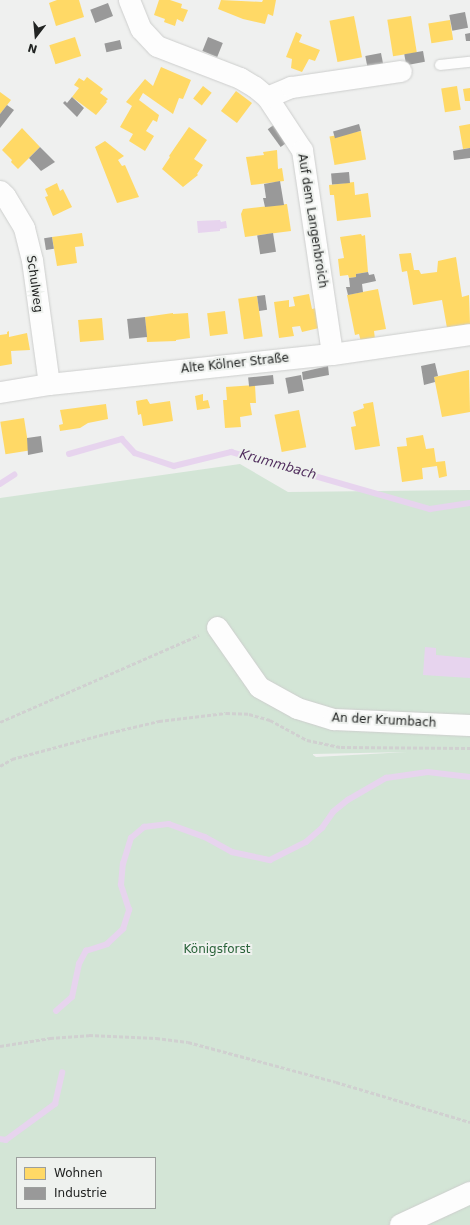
<!DOCTYPE html>
<meta charset="utf-8">
<style>
body{margin:0}
#map{position:relative;width:470px;height:1225px;overflow:hidden;background:#eff0ef;font-family:"DejaVu Sans",sans-serif}
div>[style]{position:absolute}
.green>*{inset:0;background:#d3e5d6}
.water>*{inset:0;background:#e7d4ee}
.homes>*{inset:0;background:#ffd966;transform-origin:0 0}
.industry>*{inset:0;background:#999;transform-origin:0 0}
.stream>*{height:5.5px;margin:-2.75px;padding:0 2.75px;transform-origin:2.75px;border-radius:2.75px;background:#e7d4ee}
.path>*{height:2.5px;margin-top:-1.25px;transform-origin:0;background:repeating-linear-gradient(90deg,#d0d0d0 0 4px,transparent 0 6px)}
.roads{filter:drop-shadow(0 0 1px #cdcecd) drop-shadow(0 0 1px #cdcecd)}
.service>*{height:10px;margin:-5px;padding:0 5px;transform-origin:5px;border-radius:5px;background:#fdfdfd}
.minor>*{height:21px;margin:-10.5px;padding:0 10.5px;transform-origin:10.5px;border-radius:10.5px;background:#fdfdfd}
.secondary>*{height:22px;margin:-11px;padding:0 11px;transform-origin:11px;border-radius:11px;background:#fdfdfd}
span{translate:-50% -50%;white-space:nowrap;text-align:center;line-height:1.15;-webkit-text-stroke:4px #eef1ee;paint-order:stroke}
.street-label{font-size:12px;color:#222423}
.park-label{font-size:12px;color:#2a633a}
.water-label{font-size:13px;color:#512e5e;font-style:italic}
.legend{position:absolute;left:16px;top:1157px;width:140px;height:52px;box-sizing:border-box;background:#eef1ee;border:1px solid #9c9f9d;margin:0;padding:5px 7px;list-style:none;font-size:12px;color:#222423}
.legend li{display:flex;align-items:center;gap:8px;height:20px}
.legend b{width:20px;border:1px solid #9c9f9d}
.north{position:absolute;left:16px;top:16px;width:40px;height:40px;-webkit-text-stroke:3px #eef1ee;paint-order:stroke;rotate:196deg;font-size:11px;font-weight:700;line-height:16px;text-align:center;color:#222423}
.north::after{content:'';display:block;margin:auto;width:14px;height:18px;background:#222423;clip-path:polygon(50% 0,100% 100%,50% 72%,0 100%)}
</style>
<div id="map">
<div class="green">
<i style="clip-path:polygon(evenodd,240px 464px,288px 492px,470px 490px,470px 1225px,0 1225px,0 498px,240px 464px,407px 752px,316px 757px,313px 755px,313px 754px,407px 752px,240px 464px,17px 1158px,155px 1158px,155px 1208px,17px 1208px,17px 1158px)"></i>
</div>
<div class="water">
<i style="clip-path:polygon(220px 220px,221px 222px,226px 221px,227px 228px,220px 229px,220px 231px,198px 233px,197px 221px)"></i>
<i style="clip-path:polygon(425px 647px,436px 648px,436px 655px,470px 658px,470px 678px,423px 675px)"></i>
</div>
<div class="homes">
<i style="clip-path:polygon(57px 0,79px 0,84px 17px,56px 26px,49px 3px)"></i>
<i style="clip-path:polygon(159px 0,170px 0,182px 4px,181px 8px,188px 10px,183px 22px,177px 19px,175px 26px,164px 22px,165px 19px,154px 15px)"></i>
<i style="clip-path:polygon(221px 0,262px 2px,263px 0,276px 0,273px 16px,268px 14px,265px 24px,243px 19px,218px 9px)"></i>
<i style="left:354px;top:16px;width:42px;height:25px;rotate:79deg"></i>
<i style="left:411px;top:16px;width:37px;height:24px;rotate:81deg"></i>
<i style="left:450px;top:20px;width:20px;height:22px;rotate:81deg"></i>
<i style="clip-path:polygon(296px 32px,302px 35px,299px 42px,320px 50px,315px 61px,309px 59px,302px 72px,291px 68px,292px 59px,286px 57px)"></i>
<i style="left:75px;top:37px;width:20px;height:27px;rotate:72deg"></i>
<i style="clip-path:polygon(161px 67px,191px 80px,183px 99px,179px 98px,173px 114px,143px 93px,139px 100px,159px 115px,157px 122px,153px 120px,146px 131px,154px 136px,145px 151px,129px 141px,133px 134px,120px 127px,132px 106px,126px 102px,145px 79px,153px 86px)"></i>
<i style="clip-path:polygon(87px 77px,103px 89px,100px 93px,108px 99px,106px 101px,107px 102px,96px 115px,72px 97px,79px 88px,74px 85px,79px 78px,84px 81px)"></i>
<i style="left:203px;top:86px;width:11px;height:16px;rotate:38deg"></i>
<i style="left:457px;top:86px;width:24px;height:16px;rotate:81deg"></i>
<i style="clip-path:polygon(470px 88px,470px 101px,465px 101px,463px 89px)"></i>
<i style="left:236px;top:91px;width:20px;height:25px;rotate:37deg"></i>
<i style="clip-path:polygon(0 92px,11px 100px,0 114px)"></i>
<i style="clip-path:polygon(470px 124px,470px 148px,463px 149px,459px 126px)"></i>
<i style="clip-path:polygon(189px 127px,207px 140px,194px 159px,203px 165px,197px 174px,198px 175px,183px 187px,162px 169px,170px 157px,169px 156px)"></i>
<i style="clip-path:polygon(22px 128px,40px 147px,18px 169px,11px 162px,12px 160px,2px 150px)"></i>
<i style="left:361px;top:131px;width:29px;height:32px;rotate:80deg"></i>
<i style="clip-path:polygon(105px 141px,124px 156px,118px 160px,122px 166px,125px 165px,139px 197px,117px 203px,95px 147px)"></i>
<i style="clip-path:polygon(277px 150px,278px 169px,282px 168px,284px 181px,251px 185px,246px 157px,264px 155px,263px 152px)"></i>
<i style="clip-path:polygon(354px 182px,355px 195px,368px 193px,371px 217px,337px 221px,334px 195px,330px 195px,329px 185px)"></i>
<i style="clip-path:polygon(57px 183px,60px 191px,63px 189px,72px 207px,53px 216px,45px 197px,48px 196px,45px 189px)"></i>
<i style="clip-path:polygon(287px 204px,291px 231px,245px 237px,241px 214px,243px 209px)"></i>
<i style="clip-path:polygon(82px 233px,84px 246px,75px 247px,77px 263px,57px 266px,52px 237px)"></i>
<i style="clip-path:polygon(361px 234px,362px 236px,365px 235px,368px 272px,356px 274px,356px 277px,349px 278px,348px 275px,340px 276px,338px 259px,344px 258px,340px 237px)"></i>
<i style="clip-path:polygon(411px 253px,414px 270px,419px 270px,421px 274px,437px 272px,438px 261px,456px 257px,462px 297px,469px 295px,470px 324px,447px 328px,442px 300px,413px 305px,407px 271px,402px 272px,399px 254px)"></i>
<i style="clip-path:polygon(378px 289px,386px 329px,374px 331px,375px 339px,361px 342px,359px 334px,355px 335px,347px 295px)"></i>
<i style="clip-path:polygon(309px 294px,312px 309px,316px 308px,319px 328px,302px 332px,300px 326px,292px 327px,294px 336px,279px 338px,274px 302px,289px 300px,289px 307px,295px 306px,293px 297px)"></i>
<i style="left:257px;top:296px;width:41px;height:19px;rotate:82deg"></i>
<i style="left:225px;top:311px;width:23px;height:18px;rotate:83deg"></i>
<i style="clip-path:polygon(173px 313px,173px 314px,188px 313px,190px 338px,176px 340px,176px 341px,147px 342px,145px 317px)"></i>
<i style="left:102px;top:318px;width:22px;height:24px;rotate:85deg"></i>
<i style="clip-path:polygon(9px 331px,9px 337px,27px 333px,30px 350px,11px 351px,12px 364px,0 366px,0 335px,7px 334px,7px 332px)"></i>
<i style="clip-path:polygon(469px 370px,470px 412px,442px 417px,434px 377px)"></i>
<i style="clip-path:polygon(255px 385px,256px 403px,250px 403px,252px 415px,240px 417px,241px 427px,225px 428px,223px 400px,227px 400px,226px 387px)"></i>
<i style="clip-path:polygon(203px 394px,203px 401px,208px 400px,210px 408px,197px 410px,195px 396px)"></i>
<i style="clip-path:polygon(147px 399px,150px 404px,170px 401px,173px 421px,143px 426px,141px 414px,138px 415px,136px 401px)"></i>
<i style="clip-path:polygon(373px 402px,380px 446px,355px 450px,351px 427px,356px 426px,353px 412px,364px 408px,363px 404px)"></i>
<i style="clip-path:polygon(106px 404px,108px 419px,88px 423px,80px 428px,60px 431px,59px 425px,63px 424px,60px 410px)"></i>
<i style="left:299px;top:410px;width:38px;height:25px;rotate:79deg"></i>
<i style="left:24px;top:418px;width:33px;height:24px;rotate:81deg"></i>
<i style="clip-path:polygon(423px 435px,426px 449px,434px 448px,436px 462px,445px 461px,447px 476px,439px 478px,437px 466px,422px 468px,423px 479px,402px 482px,397px 447px,407px 446px,406px 438px)"></i>
</div>
<div class="industry">
<i style="left:108px;top:3px;width:14px;height:19px;rotate:69deg"></i>
<i style="left:465px;top:12px;width:16px;height:16px;rotate:79deg"></i>
<i style="clip-path:polygon(470px 33px,470px 41px,466px 41px,465px 34px)"></i>
<i style="left:208px;top:37px;width:16px;height:15px;rotate:22deg"></i>
<i style="left:120px;top:40px;width:9px;height:16px;rotate:77deg"></i>
<i style="left:423px;top:51px;width:11px;height:19px;rotate:80deg"></i>
<i style="left:381px;top:53px;width:15px;height:16px;rotate:79deg"></i>
<i style="clip-path:polygon(72px 97px,84px 108px,77px 117px,63px 103px,65px 101px,67px 103px)"></i>
<i style="clip-path:polygon(7px 105px,14px 110px,0 128px,0 114px)"></i>
<i style="left:275px;top:124px;width:22px;height:9px;rotate:54deg"></i>
<i style="left:359px;top:124px;width:7px;height:27px;rotate:74deg"></i>
<i style="clip-path:polygon(40px 147px,55px 162px,41px 171px,29px 158px)"></i>
<i style="clip-path:polygon(470px 148px,470px 158px,454px 160px,453px 151px)"></i>
<i style="left:349px;top:172px;width:11px;height:18px;rotate:85deg"></i>
<i style="clip-path:polygon(280px 181px,284px 205px,265px 207px,263px 198px,266px 198px,264px 184px)"></i>
<i style="left:273px;top:233px;width:19px;height:16px;rotate:81deg"></i>
<i style="left:52px;top:237px;width:12px;height:8px;rotate:81deg"></i>
<i style="clip-path:polygon(368px 272px,369px 275px,374px 274px,376px 281px,362px 284px,363px 292px,348px 295px,346px 287px,350px 287px,349px 278px,356px 277px,356px 274px)"></i>
<i style="left:265px;top:295px;width:15px;height:8px;rotate:82deg"></i>
<i style="left:145px;top:317px;width:20px;height:18px;rotate:84deg"></i>
<i style="clip-path:polygon(435px 363px,438px 376px,434px 377px,435px 382px,424px 385px,421px 366px)"></i>
<i style="clip-path:polygon(328px 366px,329px 375px,303px 380px,302px 372px)"></i>
<i style="left:273px;top:375px;width:9px;height:25px;rotate:84deg"></i>
<i style="left:301px;top:375px;width:16px;height:16px;rotate:79deg"></i>
<i style="clip-path:polygon(41px 436px,43px 452px,28px 455px,27px 438px)"></i>
</div>
<div class="stream">
<i style="left:69px;top:454px;width:55px;rotate:-15.8deg"></i>
<i style="left:122px;top:439px;width:19px;rotate:47deg"></i>
<i style="left:135px;top:453px;width:41px;rotate:18.4deg"></i>
<i style="left:174px;top:466px;width:59px;rotate:-13.8deg"></i>
<i style="left:231px;top:452px;width:207px;rotate:16deg"></i>
<i style="left:430px;top:509px;width:40px;rotate:-8.5deg"></i>
<i style="left:0;top:484px;width:17px;rotate:-33deg"></i>
<i style="left:56px;top:1011px;width:21px;rotate:-41deg"></i>
<i style="left:72px;top:997px;width:34px;rotate:-78deg"></i>
<i style="left:79px;top:964px;width:15px;rotate:-62deg"></i>
<i style="left:86px;top:951px;width:22px;rotate:-18deg"></i>
<i style="left:107px;top:944px;width:22px;rotate:-43deg"></i>
<i style="left:123px;top:929px;width:20px;rotate:-72deg"></i>
<i style="left:129px;top:910px;width:26px;rotate:-108deg"></i>
<i style="left:121px;top:885px;width:21px;rotate:-85deg"></i>
<i style="left:123px;top:864px;width:27px;rotate:-73deg"></i>
<i style="left:131px;top:838px;width:17px;rotate:-40deg"></i>
<i style="left:144px;top:827px;width:25px;rotate:-7deg"></i>
<i style="left:169px;top:824px;width:38px;rotate:20deg"></i>
<i style="left:205px;top:837px;width:31px;rotate:29deg"></i>
<i style="left:232px;top:852px;width:39px;rotate:12deg"></i>
<i style="left:270px;top:860px;width:40px;rotate:-26.6deg"></i>
<i style="left:306px;top:842px;width:21px;rotate:-41deg"></i>
<i style="left:322px;top:828px;width:19px;rotate:-55deg"></i>
<i style="left:333px;top:812px;width:19px;rotate:-39deg"></i>
<i style="left:348px;top:800px;width:44px;rotate:-30.1deg"></i>
<i style="left:386px;top:778px;width:42px;rotate:-8.1deg"></i>
<i style="left:428px;top:772px;width:42px;rotate:6.8deg"></i>
<i style="left:0;top:1139px;width:6px;rotate:9deg"></i>
<i style="left:6px;top:1140px;width:61px;rotate:-36.3deg"></i>
<i style="left:55px;top:1104px;width:32px;rotate:-77deg"></i>
</div>
<div class="path">
<i style="left:0;top:722px;width:217px;rotate:-23.6deg"></i>
<i style="left:0;top:766px;width:14px;rotate:-30deg"></i>
<i style="left:12px;top:759px;width:95px;rotate:-15.2deg"></i>
<i style="left:104px;top:734px;width:57px;rotate:-13.3deg"></i>
<i style="left:159px;top:721px;width:67px;rotate:-6.8deg"></i>
<i style="left:226px;top:713px;width:23px;rotate:2deg"></i>
<i style="left:249px;top:714px;width:22px;rotate:16deg"></i>
<i style="left:270px;top:720px;width:42px;rotate:28.4deg"></i>
<i style="left:307px;top:740px;width:35px;rotate:12deg"></i>
<i style="left:341px;top:747px;width:129px;rotate:0.4deg"></i>
<i style="left:0;top:1046px;width:51px;rotate:-9.1deg"></i>
<i style="left:50px;top:1038px;width:39px;rotate:-4deg"></i>
<i style="left:89px;top:1035px;width:67px;rotate:2.6deg"></i>
<i style="left:156px;top:1038px;width:32px;rotate:7deg"></i>
<i style="left:188px;top:1042px;width:153px;rotate:15.1deg"></i>
<i style="left:336px;top:1082px;width:140px;rotate:16.6deg"></i>
</div>
<div class="roads">
<div class="service">
<i style="left:440px;top:65px;width:30px;rotate:-6deg"></i>
</div>
<div class="minor">
<i style="left:129px;top:0;width:31px;rotate:68deg"></i>
<i style="left:141px;top:29px;width:23px;rotate:47deg"></i>
<i style="left:157px;top:46px;width:89px;rotate:21.1deg"></i>
<i style="left:240px;top:78px;width:17px;rotate:31deg"></i>
<i style="left:255px;top:87px;width:16px;rotate:40deg"></i>
<i style="left:267px;top:97px;width:64px;rotate:56.6deg"></i>
<i style="left:302px;top:150px;width:206px;rotate:81.6deg"></i>
<i style="left:267px;top:97px;width:26px;rotate:-23deg"></i>
<i style="left:291px;top:87px;width:111px;rotate:-8.3deg"></i>
<i style="left:0;top:191px;width:7px;rotate:45deg"></i>
<i style="left:5px;top:196px;width:37px;rotate:59deg"></i>
<i style="left:24px;top:228px;width:33px;rotate:76deg"></i>
<i style="left:32px;top:260px;width:125px;rotate:82.2deg"></i>
<i style="left:0;top:392px;width:50px;rotate:-9.3deg"></i>
<i style="left:49px;top:384px;width:285px;rotate:-6.1deg"></i>
<i style="left:332px;top:354px;width:139px;rotate:-8.2deg"></i>
<i style="left:217px;top:627px;width:73px;rotate:55deg"></i>
<i style="left:259px;top:687px;width:43px;rotate:28.9deg"></i>
<i style="left:297px;top:708px;width:38px;rotate:17deg"></i>
<i style="left:333px;top:719px;width:137px;rotate:2.5deg"></i>
</div>
<div class="secondary">
<i style="left:401px;top:1225px;width:76px;rotate:-24.9deg"></i>
</div>
</div>
<div class="street-label">
<span style="left:312px;top:221px;rotate:81deg">Auf dem Langenbroich</span>
<span style="left:34px;top:284px;rotate:82deg">Schulweg</span>
<span style="left:235px;top:364px;rotate:-6deg">Alte Kölner Straße</span>
<span style="left:384px;top:721px;rotate:3deg">An der Krumbach</span>
</div>
<div class="park-label">
<span style="left:217px;top:950px">Königsforst</span>
</div>
<div class="water-label">
<span style="left:278px;top:465px;rotate:16deg">Krummbach</span>
</div>
<ul class="legend">
<li><b style="height:11px;background:#ffd966"></b>Wohnen</li>
<li><b style="height:11px;background:#999"></b>Industrie</li>
</ul>
<div class="north">N</div>
</div>
